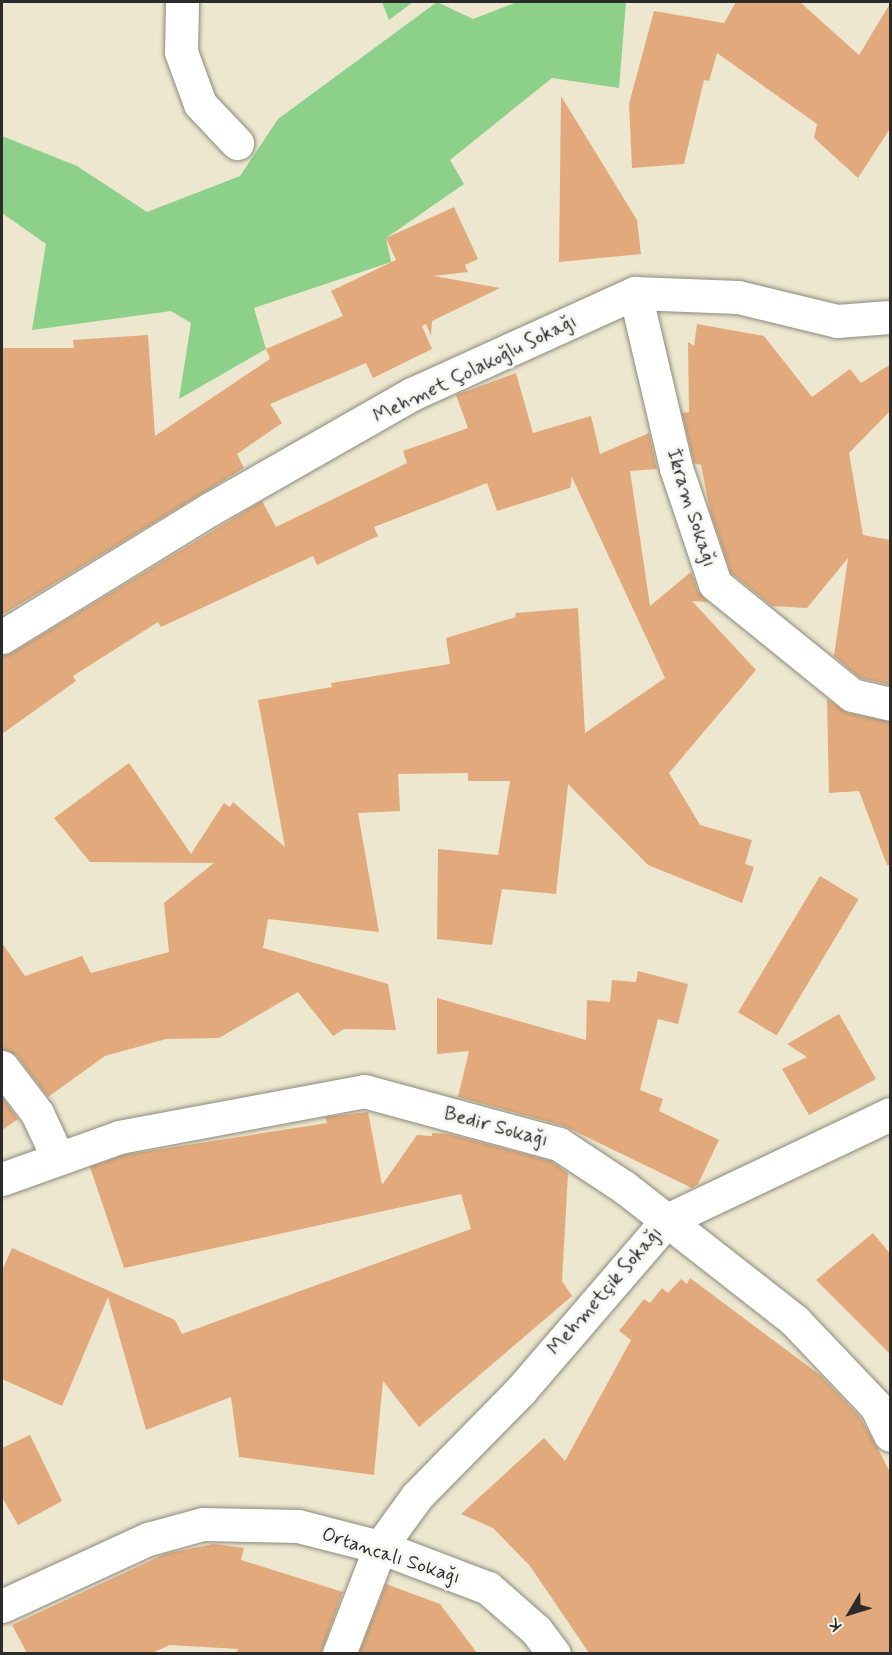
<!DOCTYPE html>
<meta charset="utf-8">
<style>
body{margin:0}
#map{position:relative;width:892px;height:1655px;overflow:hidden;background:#ece7ce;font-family:Mynerve,sans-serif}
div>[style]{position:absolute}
.green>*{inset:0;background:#8cd089}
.building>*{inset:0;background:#e2aa7c;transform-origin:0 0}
.roads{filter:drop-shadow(0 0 2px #8c897c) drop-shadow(0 0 2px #8c897c)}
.minor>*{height:33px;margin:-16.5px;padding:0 16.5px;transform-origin:16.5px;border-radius:16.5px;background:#fff}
span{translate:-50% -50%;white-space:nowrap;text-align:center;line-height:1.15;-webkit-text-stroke:6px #f6f6f2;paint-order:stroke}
.street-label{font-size:20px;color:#2b2b2b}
.frame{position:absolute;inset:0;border:3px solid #2b2b2b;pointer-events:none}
.north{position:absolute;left:820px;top:1583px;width:60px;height:60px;-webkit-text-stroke:4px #f6f6f2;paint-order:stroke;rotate:232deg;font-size:16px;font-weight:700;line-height:24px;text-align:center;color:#2b2b2b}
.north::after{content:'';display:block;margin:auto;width:21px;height:27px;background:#2b2b2b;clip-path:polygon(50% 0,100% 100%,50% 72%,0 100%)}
</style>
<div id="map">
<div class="green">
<i style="clip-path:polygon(382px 2px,413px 2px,389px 20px)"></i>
<i style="clip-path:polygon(437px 2px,473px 19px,517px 2px,626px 2px,619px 88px,552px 78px,450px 160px,464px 184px,386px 238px,391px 262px,254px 308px,266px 349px,179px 399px,191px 323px,171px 311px,32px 330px,46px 244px,2px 213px,2px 136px,77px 166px,147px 212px,240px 176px,278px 119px)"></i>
</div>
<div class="building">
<i style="clip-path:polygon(736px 2px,800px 2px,859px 55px,891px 2px,891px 127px,858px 178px,814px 138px,817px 124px,717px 53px,709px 81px,704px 80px,684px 164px,632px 168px,629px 104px,654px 11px,724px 23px)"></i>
<i style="clip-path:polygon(561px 96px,637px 220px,641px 254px,559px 262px)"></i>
<i style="clip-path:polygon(454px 207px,478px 259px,465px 265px,468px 272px,434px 276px,500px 288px,432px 321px,431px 336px,426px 324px,422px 326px,432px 349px,373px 378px,366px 363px,270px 404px,282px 423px,237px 454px,244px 468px,2px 615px,2px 348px,74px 348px,73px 340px,148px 335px,155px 436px,270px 359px,266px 349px,343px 316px,331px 291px,396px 260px,386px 238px)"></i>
<i style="clip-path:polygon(697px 324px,764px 336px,812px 397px,850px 369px,861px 383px,891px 364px,891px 410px,849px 453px,863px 535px,891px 540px,891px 685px,860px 678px,834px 656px,848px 558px,807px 608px,772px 606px,731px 573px,710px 511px,701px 465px,694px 463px,682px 413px,689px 412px,688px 342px,694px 346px)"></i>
<i style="clip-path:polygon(516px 373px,533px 433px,591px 416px,600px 454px,649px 433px,657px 469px,630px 471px,650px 606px,691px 572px,698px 591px,708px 602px,692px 601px,756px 670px,669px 773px,700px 825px,752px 840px,745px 864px,754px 867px,742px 903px,648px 865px,568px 784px,556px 894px,502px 889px,492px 945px,437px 939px,438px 849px,498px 855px,510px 781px,468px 781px,468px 773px,398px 774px,400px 811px,358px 813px,379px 932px,268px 919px,263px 948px,388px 984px,396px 1030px,344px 1029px,333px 1036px,298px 992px,219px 1038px,166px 1039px,105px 1056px,48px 1097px,17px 1056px,2px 1049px,2px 943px,25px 976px,82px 956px,91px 973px,169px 952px,164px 903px,214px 863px,90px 862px,54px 818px,129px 763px,191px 854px,224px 803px,230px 807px,233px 802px,285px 847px,258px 700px,332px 687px,331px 683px,450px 664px,446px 638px,516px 617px,515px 613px,578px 608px,585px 733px,665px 678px,572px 477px,570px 488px,497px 511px,487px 483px,374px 527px,378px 536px,317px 565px,313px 556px,161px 627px,158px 622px,73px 676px,76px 681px,2px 734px,2px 656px,12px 653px,262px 501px,276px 527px,407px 463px,403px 451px,468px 428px,456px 395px)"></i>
<i style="clip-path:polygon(827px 699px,848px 713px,891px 722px,891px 865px,887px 865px,859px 791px,829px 793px)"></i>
<i style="left:820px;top:876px;width:45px;height:159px;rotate:31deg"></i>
<i style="clip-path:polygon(638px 971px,688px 984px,678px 1024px,658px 1019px,640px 1090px,663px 1099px,659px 1111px,719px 1140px,698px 1184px,692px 1188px,564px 1126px,458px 1097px,469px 1051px,437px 1054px,437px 998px,586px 1040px,587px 1000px,610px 1002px,612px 980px,636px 982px)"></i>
<i style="clip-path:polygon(839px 1014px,876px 1079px,809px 1115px,782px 1069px,807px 1057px,787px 1044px)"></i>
<i style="clip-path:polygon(2px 1097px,18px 1119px,2px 1130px)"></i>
<i style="clip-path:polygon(368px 1112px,382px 1185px,417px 1135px,432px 1136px,432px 1133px,449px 1134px,551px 1161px,568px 1173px,562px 1281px,572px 1296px,419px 1427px,383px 1381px,374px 1475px,239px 1457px,231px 1397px,146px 1430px,108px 1297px,62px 1406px,2px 1379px,2px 1271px,12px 1248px,175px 1320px,182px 1334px,471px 1229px,461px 1194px,124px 1268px,90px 1167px,124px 1155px,327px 1123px,325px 1117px)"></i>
<i style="clip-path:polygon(873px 1233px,891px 1255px,891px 1355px,816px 1280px)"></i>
<i style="clip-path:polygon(690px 1278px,820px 1375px,860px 1417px,878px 1449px,891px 1474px,891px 1653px,589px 1653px,530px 1566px,493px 1528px,461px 1514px,544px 1438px,565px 1461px,631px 1340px,619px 1331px,644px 1299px,650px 1303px,662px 1288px,668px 1293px,681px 1279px,687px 1284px)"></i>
<i style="clip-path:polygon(30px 1435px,62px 1501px,18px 1525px,2px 1497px,2px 1448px)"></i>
<i style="clip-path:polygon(213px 1544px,244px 1548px,241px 1560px,343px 1592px,321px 1653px,236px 1653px,238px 1649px,170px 1645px,152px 1653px,27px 1653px,12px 1625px,165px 1554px)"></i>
<i style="clip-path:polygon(386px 1584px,440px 1604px,477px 1653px,359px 1653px)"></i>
</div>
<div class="roads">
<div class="minor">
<i style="left:182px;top:2px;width:50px;rotate:91.1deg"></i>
<i style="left:181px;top:52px;width:55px;rotate:69.9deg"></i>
<i style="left:200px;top:104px;width:54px;rotate:46.5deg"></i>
<i style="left:635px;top:293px;width:180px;rotate:76.8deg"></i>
<i style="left:676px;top:468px;width:122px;rotate:71.4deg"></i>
<i style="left:715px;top:584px;width:176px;rotate:39deg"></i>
<i style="left:852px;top:695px;width:39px;rotate:13deg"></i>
<i style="left:2px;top:637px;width:246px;rotate:-31.6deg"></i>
<i style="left:212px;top:508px;width:230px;rotate:-29.7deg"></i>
<i style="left:412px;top:394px;width:245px;rotate:-24.4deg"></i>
<i style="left:635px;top:293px;width:103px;rotate:2.2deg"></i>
<i style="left:738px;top:297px;width:102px;rotate:13.6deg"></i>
<i style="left:837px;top:321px;width:53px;rotate:-4.3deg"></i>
<i style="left:2px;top:1067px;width:58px;rotate:52.7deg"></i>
<i style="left:37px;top:1113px;width:50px;rotate:65deg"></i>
<i style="left:2px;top:1179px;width:124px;rotate:-19.7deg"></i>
<i style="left:119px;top:1137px;width:249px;rotate:-10.6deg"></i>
<i style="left:364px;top:1091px;width:202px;rotate:15.2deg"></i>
<i style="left:559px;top:1144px;width:78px;rotate:33.5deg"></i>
<i style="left:624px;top:1187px;width:216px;rotate:38deg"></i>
<i style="left:794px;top:1320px;width:119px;rotate:46.4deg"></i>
<i style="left:876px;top:1406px;width:32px;rotate:64deg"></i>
<i style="left:2px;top:1606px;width:161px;rotate:-24.7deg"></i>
<i style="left:148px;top:1539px;width:57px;rotate:-15.3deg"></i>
<i style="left:203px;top:1524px;width:95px;rotate:1.2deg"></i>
<i style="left:298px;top:1526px;width:85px;rotate:14.4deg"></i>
<i style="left:380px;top:1547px;width:116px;rotate:20.8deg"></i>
<i style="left:488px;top:1588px;width:64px;rotate:41.2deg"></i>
<i style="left:536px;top:1630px;width:30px;rotate:53deg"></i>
<i style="left:339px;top:1654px;width:115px;rotate:-69deg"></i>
<i style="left:380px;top:1547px;width:63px;rotate:-54deg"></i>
<i style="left:417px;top:1496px;width:148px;rotate:-45.5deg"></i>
<i style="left:521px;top:1390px;width:224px;rotate:-49.3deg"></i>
<i style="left:667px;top:1220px;width:247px;rotate:-25.4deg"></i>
</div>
</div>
<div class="street-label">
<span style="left:475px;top:369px;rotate:-26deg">Mehmet Çolakoğlu Sokağı</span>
<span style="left:691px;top:508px;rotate:72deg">İkram Sokağı</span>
<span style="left:496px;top:1127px;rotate:15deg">Bedir Sokağı</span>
<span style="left:605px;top:1291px;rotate:-49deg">Mehmetçik Sokağı</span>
<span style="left:391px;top:1556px;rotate:18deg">Ortancalı Sokağı</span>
</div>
<div class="frame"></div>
<div class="north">K</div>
</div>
